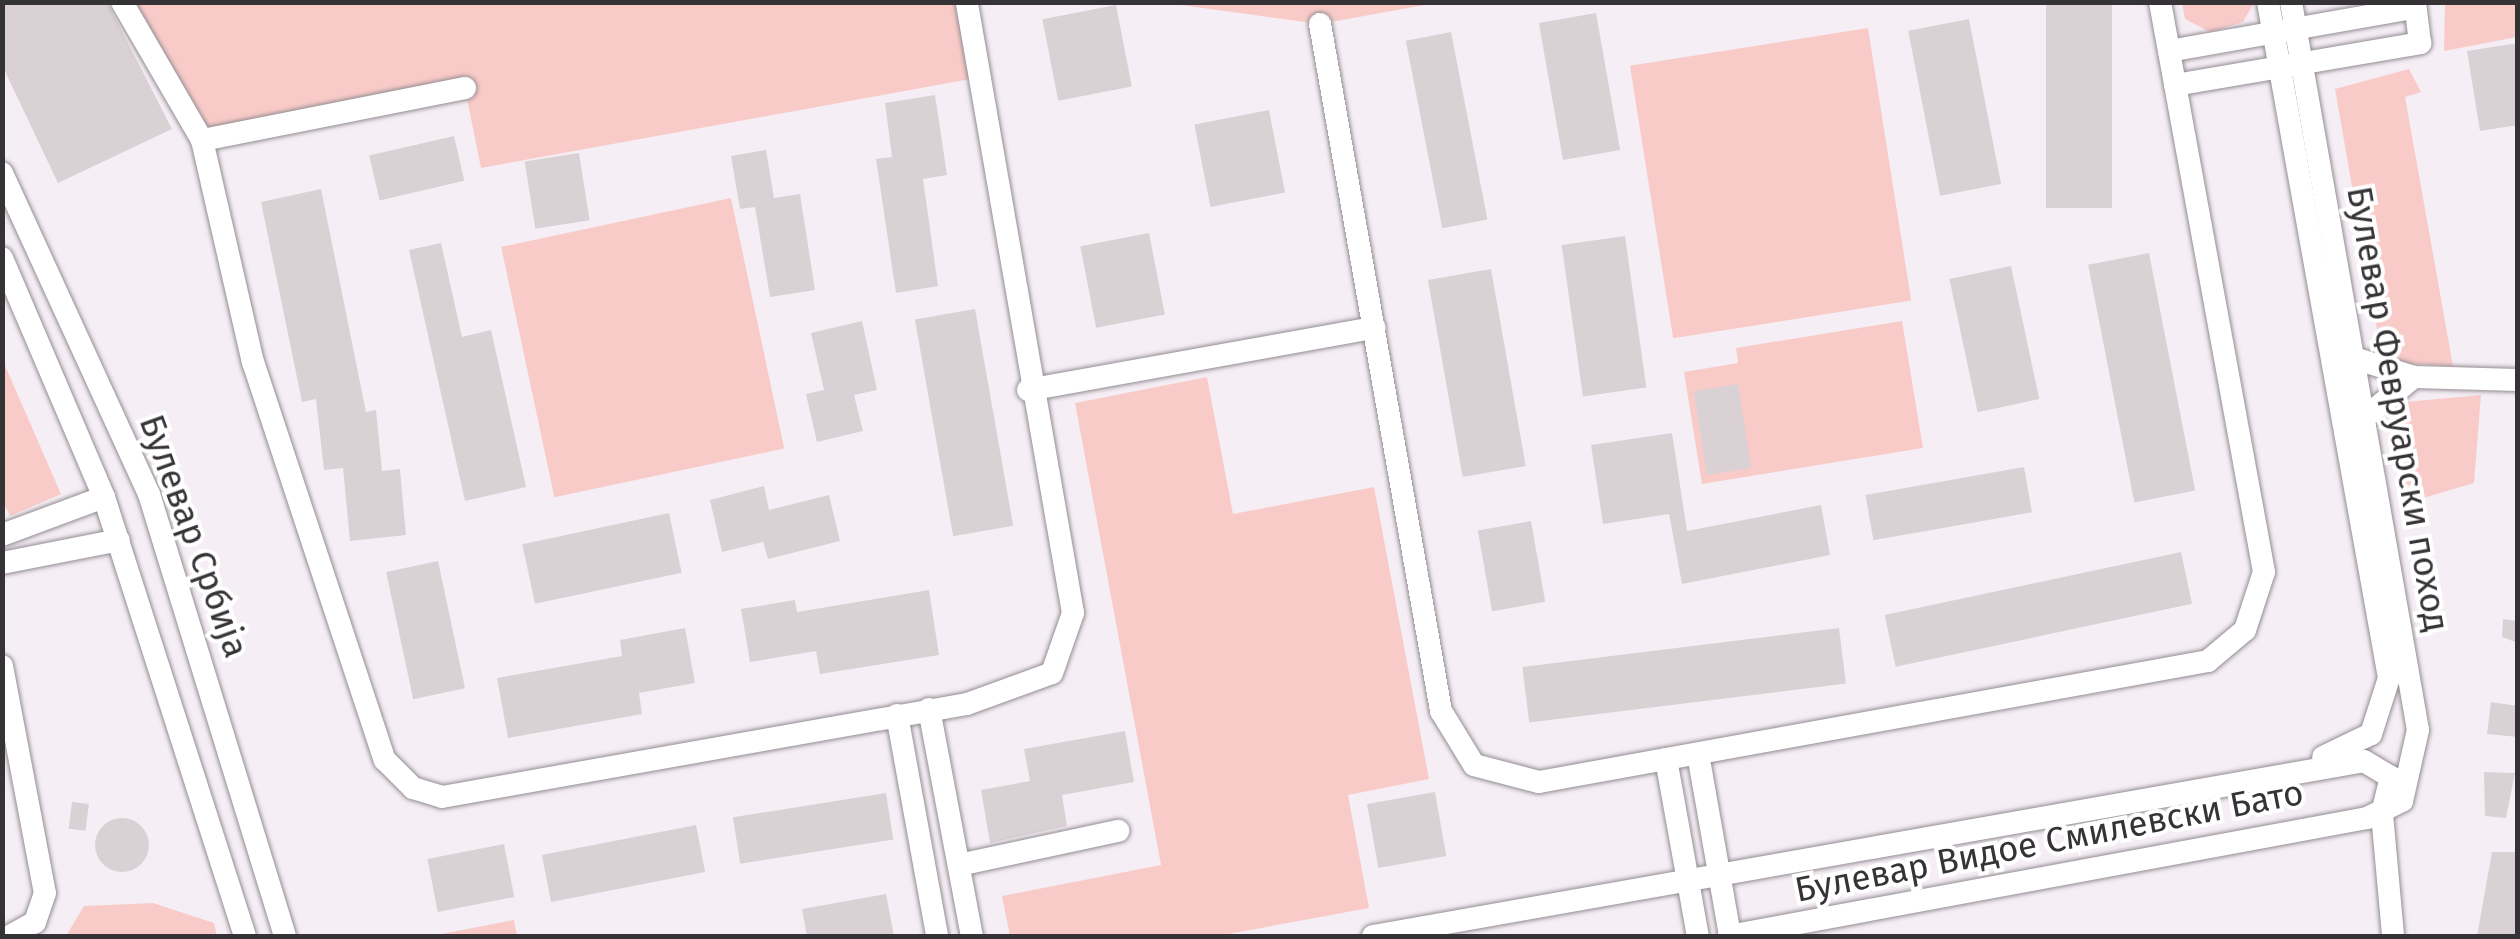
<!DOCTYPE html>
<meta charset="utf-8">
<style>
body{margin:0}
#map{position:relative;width:2520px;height:939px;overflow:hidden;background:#f5eff5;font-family:"Fira Sans",sans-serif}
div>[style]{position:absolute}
.green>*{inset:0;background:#f9cbc8;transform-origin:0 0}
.building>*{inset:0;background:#dad1d4;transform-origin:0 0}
.round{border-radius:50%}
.roads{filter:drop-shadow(0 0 2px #938d93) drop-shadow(0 0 2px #938d93)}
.minor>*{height:22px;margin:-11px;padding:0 11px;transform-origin:11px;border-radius:11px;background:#fff}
span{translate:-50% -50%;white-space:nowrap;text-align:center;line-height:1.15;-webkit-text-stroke:8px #fff;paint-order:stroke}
.street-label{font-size:35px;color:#353335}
.frame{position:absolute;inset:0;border:5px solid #353335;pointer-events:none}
</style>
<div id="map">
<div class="green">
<i style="clip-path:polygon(128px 3px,993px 3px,967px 5px,976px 78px,481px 168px,465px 89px,198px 131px)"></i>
<i style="clip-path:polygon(1166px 3px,1436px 3px,1320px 24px)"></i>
<i style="clip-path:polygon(2182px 3px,2182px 2px,2254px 3px,2243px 22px,2210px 32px,2185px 19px)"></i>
<i style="clip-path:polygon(2445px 3px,2517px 3px,2517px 37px,2444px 51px)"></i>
<i style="left:1868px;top:28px;width:276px;height:241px;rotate:81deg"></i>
<i style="clip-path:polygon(2409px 69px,2421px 92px,2405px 97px,2453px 366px,2398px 363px,2381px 352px,2335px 89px)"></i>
<i style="left:731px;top:198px;width:256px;height:235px;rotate:78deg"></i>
<i style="clip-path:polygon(1902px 321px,1923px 448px,1702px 484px,1684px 372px,1738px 363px,1736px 348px)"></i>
<i style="clip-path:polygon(3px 361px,61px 494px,10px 516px,2px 500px)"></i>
<i style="clip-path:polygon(1207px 377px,1233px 514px,1374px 487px,1429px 779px,1348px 795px,1369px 908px,1218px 936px,1010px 936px,1002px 896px,1161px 865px,1075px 403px)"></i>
<i style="clip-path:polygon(2481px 395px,2474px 483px,2406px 503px,2392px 417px,2405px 402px)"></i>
<i style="clip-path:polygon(153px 903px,214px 923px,217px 936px,66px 936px,84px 906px)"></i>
<i style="clip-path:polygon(514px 920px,517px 936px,431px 936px)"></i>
</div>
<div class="building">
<i style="clip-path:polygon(2px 2px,107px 2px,172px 129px,58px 183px,2px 65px)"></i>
<i style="left:2046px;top:2px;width:66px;height:206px"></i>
<i style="left:1116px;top:5px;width:83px;height:75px;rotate:79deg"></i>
<i style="left:1596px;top:13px;width:139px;height:58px;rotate:80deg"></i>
<i style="left:1969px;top:19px;width:168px;height:62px;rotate:79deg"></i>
<i style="left:1451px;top:32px;width:191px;height:46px;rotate:79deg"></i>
<i style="clip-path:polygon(2518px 43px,2518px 125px,2480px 131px,2467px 51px)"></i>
<i style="clip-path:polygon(935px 95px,947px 175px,923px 179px,938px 286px,896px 293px,876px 159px,892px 157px,885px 103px)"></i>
<i style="left:1269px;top:110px;width:84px;height:76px;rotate:79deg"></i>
<i style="left:454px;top:136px;width:46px;height:87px;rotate:77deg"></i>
<i style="clip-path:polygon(766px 150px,774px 198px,800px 194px,815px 290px,770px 297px,755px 207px,740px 209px,731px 156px)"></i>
<i style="left:579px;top:153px;width:68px;height:55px;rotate:81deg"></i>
<i style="clip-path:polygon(321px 189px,366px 412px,376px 410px,382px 471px,400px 469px,406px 535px,350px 541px,343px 468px,324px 470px,316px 399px,302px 402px,261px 202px)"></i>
<i style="left:1149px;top:233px;width:83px;height:70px;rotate:79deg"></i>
<i style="left:1625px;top:236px;width:153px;height:64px;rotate:82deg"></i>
<i style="clip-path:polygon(441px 243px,462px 337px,491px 330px,526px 487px,465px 501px,409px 250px)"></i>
<i style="left:2149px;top:253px;width:242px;height:62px;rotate:79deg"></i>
<i style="left:2011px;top:266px;width:136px;height:63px;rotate:78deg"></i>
<i style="left:1491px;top:269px;width:200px;height:64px;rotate:80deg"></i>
<i style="left:975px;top:309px;width:220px;height:61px;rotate:80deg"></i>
<i style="clip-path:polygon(862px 321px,877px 390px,854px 395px,863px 431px,817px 442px,806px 394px,824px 390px,811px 333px)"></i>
<i style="left:1738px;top:384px;width:85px;height:45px;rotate:81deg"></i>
<i style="clip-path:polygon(1672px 433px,1687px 531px,1821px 505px,1830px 555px,1682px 584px,1669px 514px,1603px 524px,1591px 445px)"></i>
<i style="left:2024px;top:467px;width:46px;height:161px;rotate:80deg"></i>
<i style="clip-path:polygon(764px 486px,769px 510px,829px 495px,840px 541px,768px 559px,763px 542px,722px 552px,710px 500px)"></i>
<i style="left:669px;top:513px;width:61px;height:150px;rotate:78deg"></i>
<i style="left:1531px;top:521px;width:82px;height:54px;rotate:80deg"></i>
<i style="left:2181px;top:552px;width:53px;height:303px;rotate:78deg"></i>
<i style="left:438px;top:561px;width:130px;height:53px;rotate:78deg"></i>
<i style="clip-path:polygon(929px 590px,939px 655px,820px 674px,816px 651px,750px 662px,741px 609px,795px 600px,797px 612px)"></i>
<i style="clip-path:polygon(2503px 619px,2518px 621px,2518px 643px,2502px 637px)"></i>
<i style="clip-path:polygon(685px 628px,695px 683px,639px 693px,642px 714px,508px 738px,497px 678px,622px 656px,620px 640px)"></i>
<i style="left:1839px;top:628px;width:56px;height:319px;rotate:83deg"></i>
<i style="clip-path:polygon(2491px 702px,2518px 706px,2518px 737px,2487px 734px)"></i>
<i style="clip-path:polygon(1125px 731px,1134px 782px,1062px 795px,1067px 826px,990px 843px,981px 790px,1030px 781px,1024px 749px)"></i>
<i style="clip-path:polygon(2484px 772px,2515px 773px,2506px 818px,2485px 816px)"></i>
<i style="left:1435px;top:792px;width:65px;height:69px;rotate:80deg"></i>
<i style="left:886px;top:793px;width:47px;height:155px;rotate:81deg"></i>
<i style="left:72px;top:802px;width:17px;height:27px;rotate:7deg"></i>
<i class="round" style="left:95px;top:818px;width:54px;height:54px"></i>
<i style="left:696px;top:825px;width:48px;height:157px;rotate:79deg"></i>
<i style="left:504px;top:844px;width:54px;height:78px;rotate:79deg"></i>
<i style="clip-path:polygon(2492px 852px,2518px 852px,2518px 936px,2477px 936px)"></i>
<i style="clip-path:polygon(886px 894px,894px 936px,807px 936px,802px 909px)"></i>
</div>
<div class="roads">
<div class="minor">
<i style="left:122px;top:2px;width:160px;rotate:59.9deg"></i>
<i style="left:2268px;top:2px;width:687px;rotate:79.85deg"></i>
<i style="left:2389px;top:678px;width:59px;rotate:107.8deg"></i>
<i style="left:2371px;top:734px;width:53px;rotate:154.4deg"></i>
<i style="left:1320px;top:24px;width:698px;rotate:80.01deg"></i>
<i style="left:1441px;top:711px;width:63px;rotate:58.6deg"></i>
<i style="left:1474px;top:765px;width:67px;rotate:14.7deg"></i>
<i style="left:1539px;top:782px;width:680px;rotate:-10.25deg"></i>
<i style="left:2208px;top:661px;width:48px;rotate:-40deg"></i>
<i style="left:2245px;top:630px;width:61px;rotate:-71.9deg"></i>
<i style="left:2264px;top:572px;width:579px;rotate:-100.34deg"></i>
<i style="left:2169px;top:51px;width:249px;rotate:-10deg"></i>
<i style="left:2175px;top:85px;width:249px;rotate:-9.7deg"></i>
<i style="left:2420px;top:43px;width:41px;rotate:-97deg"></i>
<i style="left:465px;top:88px;width:268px;rotate:168.8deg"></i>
<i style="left:202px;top:140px;width:228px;rotate:77.1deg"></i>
<i style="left:253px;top:362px;width:419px;rotate:71.7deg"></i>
<i style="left:385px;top:760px;width:40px;rotate:45deg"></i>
<i style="left:413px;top:788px;width:30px;rotate:17deg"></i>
<i style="left:442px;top:797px;width:533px;rotate:-10.05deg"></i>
<i style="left:967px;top:704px;width:90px;rotate:-20deg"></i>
<i style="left:1052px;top:673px;width:64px;rotate:-70.7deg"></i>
<i style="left:1073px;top:613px;width:618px;rotate:-99.87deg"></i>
<i style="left:2px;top:173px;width:353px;rotate:65.4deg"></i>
<i style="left:149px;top:494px;width:462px;rotate:72.9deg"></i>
<i style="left:2px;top:258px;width:260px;rotate:66.9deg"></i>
<i style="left:104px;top:497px;width:461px;rotate:72.2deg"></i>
<i style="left:2354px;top:358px;width:63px;rotate:17.6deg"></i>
<i style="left:2414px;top:377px;width:104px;rotate:1.7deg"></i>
<i style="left:1028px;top:390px;width:352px;rotate:-10.2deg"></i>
<i style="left:2364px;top:418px;width:65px;rotate:-39.4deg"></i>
<i style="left:2px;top:535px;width:109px;rotate:-20.4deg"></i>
<i style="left:2px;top:563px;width:119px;rotate:-11.1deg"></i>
<i style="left:2px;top:666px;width:231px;rotate:79.3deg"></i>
<i style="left:45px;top:893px;width:31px;rotate:109deg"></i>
<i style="left:35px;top:922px;width:29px;rotate:151deg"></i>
<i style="left:929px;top:709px;width:231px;rotate:79.3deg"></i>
<i style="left:897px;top:715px;width:225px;rotate:79.7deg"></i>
<i style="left:1698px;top:754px;width:185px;rotate:80deg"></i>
<i style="left:1666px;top:759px;width:180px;rotate:79.8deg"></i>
<i style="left:959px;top:865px;width:163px;rotate:-12.1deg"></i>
<i style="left:1373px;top:936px;width:1006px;rotate:-10.01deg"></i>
<i style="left:2364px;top:761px;width:31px;rotate:31deg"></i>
<i style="left:2391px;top:777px;width:38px;rotate:104deg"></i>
<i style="left:2382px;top:814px;width:122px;rotate:84.8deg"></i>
<i style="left:1729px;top:936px;width:649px;rotate:-10.48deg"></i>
<i style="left:2367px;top:818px;width:39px;rotate:-26deg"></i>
<i style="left:2402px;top:801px;width:73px;rotate:-77.3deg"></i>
<i style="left:2418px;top:730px;width:739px;rotate:-99.9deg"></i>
</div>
</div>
<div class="street-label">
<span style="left:2398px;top:409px;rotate:80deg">Булевар Февруарски поход</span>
<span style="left:194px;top:536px;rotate:70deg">Булевар Србија</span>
<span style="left:2049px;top:841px;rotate:-11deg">Булевар Видое Смилевски Бато</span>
</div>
<div class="frame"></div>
</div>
